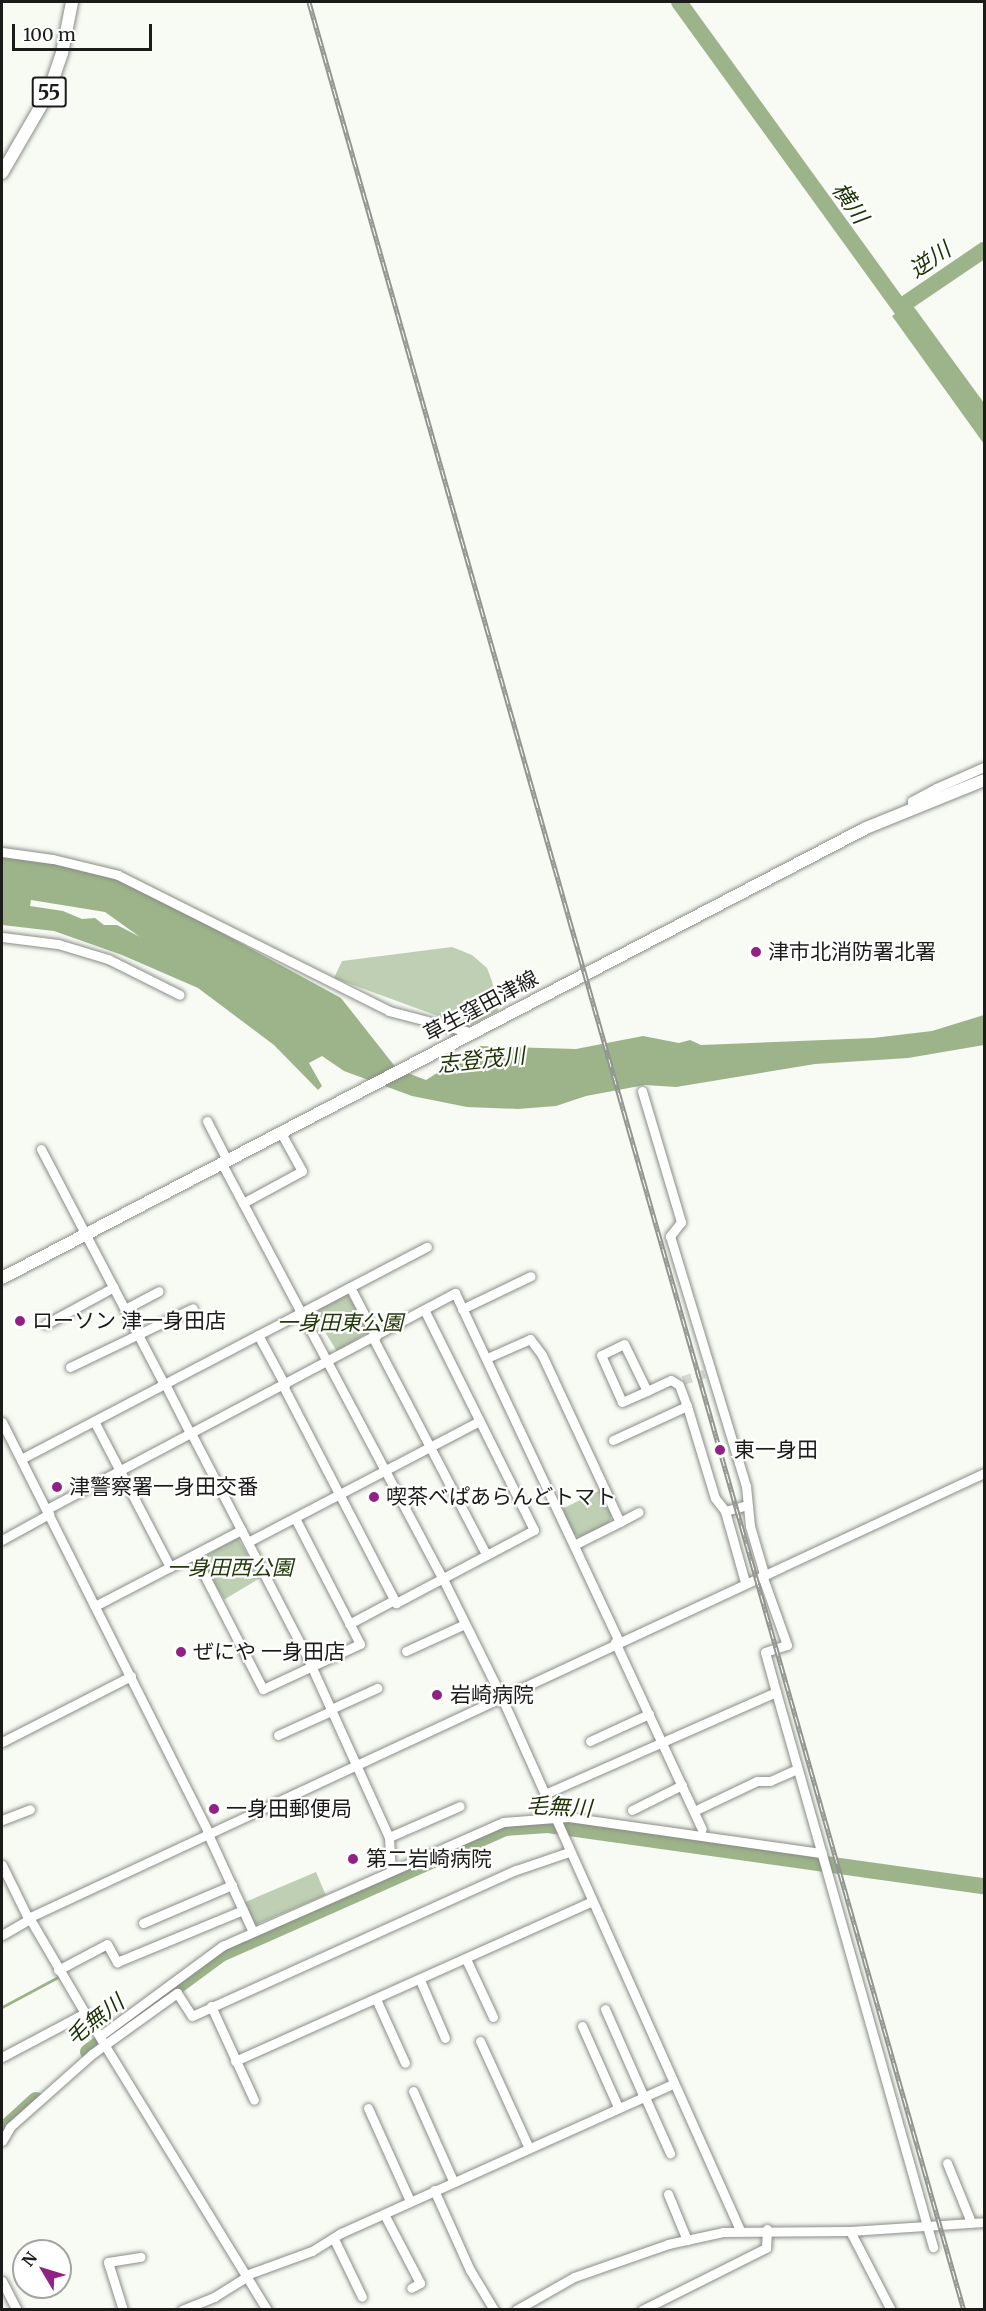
<!DOCTYPE html>
<meta charset="utf-8">
<style>
body{margin:0}
#map{position:relative;width:986px;height:2311px;overflow:hidden;background:#f7fbf4;font-family:Merriweather,"Noto Sans JP",serif}
div>[style]{position:absolute}
.green>*{inset:0;background:#bfcfb3;transform-origin:0 0}
.water>*{inset:0;background:#9db48a}
.stream>*{height:3px;margin:-1.5px;padding:0 1.5px;transform-origin:1.5px;border-radius:1.5px;background:#9db48a}
.river>*{height:16px;margin:-8px;padding:0 8px;transform-origin:8px;border-radius:8px;background:#9db48a}
.minor-tunnel>*{height:9px;margin-top:-4.5px;transform-origin:0;background:repeating-linear-gradient(90deg,#d6dad3 0 9px,transparent 0 13.5px)}
.roads{filter:drop-shadow(0 0 2px #8a8d87) drop-shadow(0 0 2px #8a8d87)}
.minor>*{height:9px;margin:-4.5px;padding:0 4.5px;transform-origin:4.5px;border-radius:4.5px;background:#fff}
.major>*{height:12px;margin:-6px;padding:0 6px;transform-origin:6px;border-radius:6px;background:#fff}
.rail>*{height:5px;margin-top:-2.5px;transform-origin:0;background:repeating-linear-gradient(90deg,#fff 0 9px,#939591 0 18px);box-sizing:border-box;border-block:2px solid #939591}
.dots>*{width:16px;height:16px;translate:-50% -50%;box-sizing:border-box;border:3px solid #fff;border-radius:50%}
span{translate:-50% -50%;white-space:nowrap;text-align:center;line-height:1.15;-webkit-text-stroke:4.5px #fff;paint-order:stroke}
.shield-label span{padding:2px 4px;background:#fff;border:2px solid;border-radius:4px;-webkit-text-stroke-width:0}
.shield-label{font-size:20px;color:#1b1c1a;font-weight:700}
.poi-label{font-size:21px;color:#1b1c1a}
.left{translate:0 -50%;text-align:left}
.street-label{font-size:21px;color:#1b1c1a}
.park-label{font-size:21px;color:#23390a;font-style:italic}
.water-label{font-size:22px;color:#1c3203;font-style:italic}
.frame{position:absolute;inset:0;border:3px solid #1b1c1a;pointer-events:none}
.north{position:absolute;left:12px;top:2239px;width:60px;height:60px;box-sizing:border-box;background:#fff;border:2px solid #a4a4a3;border-radius:50%;rotate:308deg;font-size:16px;font-weight:700;line-height:24px;text-align:center;color:#1b1c1a}
.north::after{content:'';display:block;margin:auto;width:21px;height:27px;background:#902284;clip-path:polygon(50% 0,100% 100%,50% 72%,0 100%)}
.scale{position:absolute;left:12px;top:24px;width:140px;height:27px;box-sizing:border-box;border:3px solid #1b1c1a;border-top:0;padding-left:8px;font-size:18px;line-height:21px;white-space:nowrap;color:#1b1c1a;-webkit-text-stroke:4px #fff;paint-order:stroke}
</style>
<div id="map">
<div class="green">
<i style="clip-path:polygon(452px 947px,472px 955px,487px 968px,492px 981px,498px 1011px,468px 1027px,334px 978px,342px 961px)"></i>
<i style="left:346px;top:1292px;width:46px;height:39px;rotate:58deg"></i>
<i style="clip-path:polygon(600px 1490px,612px 1514px,609px 1523px,580px 1537px,573px 1534px,562px 1509px)"></i>
<i style="left:237px;top:1537px;width:47px;height:43px;rotate:59deg"></i>
<i style="left:316px;top:1872px;width:25px;height:80px;rotate:67deg"></i>
</div>
<div class="water">
<i style="clip-path:polygon(911px 303px,984px 403px,984px 444px,892px 316px)"></i>
<i style="clip-path:polygon(evenodd,2px 856px,34px 859px,104px 875px,145px 891px,341px 998px,397px 1069px,426px 1080px,480px 1046px,576px 1049px,643px 1036px,679px 1043px,690px 1040px,701px 1045px,873px 1038px,932px 1031px,984px 1015px,984px 1045px,908px 1058px,815px 1064px,676px 1087px,645px 1085px,586px 1096px,556px 1106px,518px 1109px,467px 1107px,412px 1096px,344px 1071px,322px 1056px,309px 1063px,322px 1086px,318px 1090px,274px 1045px,198px 988px,122px 955px,54px 931px,2px 925px,2px 856px,31px 900px,105px 912px,140px 937px,117px 925px,104px 925px,95px 918px,82px 919px,63px 911px,30px 906px,31px 900px)"></i>
</div>
<div class="stream">
<i style="left:103px;top:1952px;width:1px;rotate:-45deg"></i>
<i style="left:2px;top:2007px;width:64px;rotate:-28.2deg"></i>
</div>
<div class="river">
<i style="left:679px;top:2px;width:401px;rotate:54.1deg"></i>
<i style="left:900px;top:307px;width:102px;rotate:-34.2deg"></i>
<i style="left:88px;top:2052px;width:165px;rotate:-36.4deg"></i>
<i style="left:221px;top:1954px;width:311px;rotate:-23.9deg"></i>
<i style="left:505px;top:1828px;width:43px;rotate:-4deg"></i>
<i style="left:548px;top:1825px;width:440px;rotate:8deg"></i>
<i style="left:2px;top:2131px;width:46px;rotate:-42.4deg"></i>
</div>
<div class="minor-tunnel">
<i style="left:683px;top:1380px;width:30px;rotate:-17deg"></i>
</div>
<div class="roads">
<div class="minor">
<i style="left:912px;top:808px;width:7px;rotate:-90deg"></i>
<i style="left:912px;top:801px;width:27px;rotate:-28deg"></i>
<i style="left:936px;top:788px;width:52px;rotate:-23.6deg"></i>
<i style="left:2px;top:852px;width:51px;rotate:7.8deg"></i>
<i style="left:53px;top:859px;width:67px;rotate:13.8deg"></i>
<i style="left:118px;top:875px;width:303px;rotate:26.6deg"></i>
<i style="left:389px;top:1011px;width:87px;rotate:14.7deg"></i>
<i style="left:2px;top:937px;width:56px;rotate:7.1deg"></i>
<i style="left:58px;top:944px;width:52px;rotate:16.7deg"></i>
<i style="left:108px;top:959px;width:80px;rotate:26.6deg"></i>
<i style="left:642px;top:1091px;width:137px;rotate:73.4deg"></i>
<i style="left:681px;top:1222px;width:18px;rotate:128deg"></i>
<i style="left:670px;top:1236px;width:261px;rotate:73.1deg"></i>
<i style="left:746px;top:1486px;width:40px;rotate:84.3deg"></i>
<i style="left:750px;top:1526px;width:50px;rotate:73.7deg"></i>
<i style="left:207px;top:1121px;width:44px;rotate:62.9deg"></i>
<i style="left:41px;top:1149px;width:265px;rotate:62.4deg"></i>
<i style="left:221px;top:1162px;width:470px;rotate:62deg"></i>
<i style="left:442px;top:1577px;width:133px;rotate:63.6deg"></i>
<i style="left:501px;top:1696px;width:585px;rotate:65.89deg"></i>
<i style="left:243px;top:1203px;width:67px;rotate:-28.5deg"></i>
<i style="left:302px;top:1171px;width:43px;rotate:-118.9deg"></i>
<i style="left:350px;top:1287px;width:56px;rotate:62.5deg"></i>
<i style="left:125px;top:1309px;width:38px;rotate:-28deg"></i>
<i style="left:462px;top:1309px;width:76px;rotate:-25.6deg"></i>
<i style="left:46px;top:1324px;width:77px;rotate:-28.6deg"></i>
<i style="left:258px;top:1335px;width:57px;rotate:61.6deg"></i>
<i style="left:373px;top:1338px;width:244px;rotate:62.4deg"></i>
<i style="left:487px;top:1358px;width:47px;rotate:-23.8deg"></i>
<i style="left:530px;top:1339px;width:20px;rotate:53deg"></i>
<i style="left:542px;top:1355px;width:184px;rotate:65deg"></i>
<i style="left:620px;top:1522px;width:51px;rotate:153.4deg"></i>
<i style="left:70px;top:1367px;width:136px;rotate:-25.6deg"></i>
<i style="left:165px;top:1384px;width:55px;rotate:63deg"></i>
<i style="left:283px;top:1386px;width:245px;rotate:62.5deg"></i>
<i style="left:396px;top:1603px;width:156px;rotate:-27.9deg"></i>
<i style="left:534px;top:1530px;width:245px;rotate:-116.5deg"></i>
<i style="left:647px;top:1391px;width:52px;rotate:-116.1deg"></i>
<i style="left:624px;top:1344px;width:25px;rotate:154deg"></i>
<i style="left:601px;top:1355px;width:51px;rotate:65.9deg"></i>
<i style="left:622px;top:1402px;width:27px;rotate:-24deg"></i>
<i style="left:647px;top:1391px;width:26px;rotate:-25deg"></i>
<i style="left:671px;top:1380px;width:9px;rotate:32deg"></i>
<i style="left:679px;top:1385px;width:22px;rotate:69deg"></i>
<i style="left:94px;top:1421px;width:165px;rotate:62.5deg"></i>
<i style="left:2px;top:1422px;width:459px;rotate:63.3deg"></i>
<i style="left:191px;top:1433px;width:257px;rotate:62.6deg"></i>
<i style="left:309px;top:1661px;width:193px;rotate:65.6deg"></i>
<i style="left:389px;top:1837px;width:33px;rotate:87deg"></i>
<i style="left:613px;top:1440px;width:81px;rotate:-24.7deg"></i>
<i style="left:687px;top:1406px;width:96px;rotate:73.1deg"></i>
<i style="left:715px;top:1498px;width:16px;rotate:52deg"></i>
<i style="left:725px;top:1511px;width:74px;rotate:74.3deg"></i>
<i style="left:21px;top:1459px;width:458px;rotate:-27.6deg"></i>
<i style="left:47px;top:1509px;width:462px;rotate:-27.9deg"></i>
<i style="left:455px;top:1293px;width:383px;rotate:64.8deg"></i>
<i style="left:725px;top:1511px;width:23px;rotate:-15deg"></i>
<i style="left:620px;top:1522px;width:21px;rotate:-28deg"></i>
<i style="left:2px;top:1540px;width:54px;rotate:-29deg"></i>
<i style="left:248px;top:1542px;width:261px;rotate:-27.6deg"></i>
<i style="left:194px;top:1555px;width:151px;rotate:62.8deg"></i>
<i style="left:263px;top:1689px;width:107px;rotate:-24.9deg"></i>
<i style="left:360px;top:1644px;width:142px;rotate:-117.3deg"></i>
<i style="left:95px;top:1606px;width:165px;rotate:-27.5deg"></i>
<i style="left:349px;top:1624px;width:51px;rotate:-28.1deg"></i>
<i style="left:615px;top:1642px;width:206px;rotate:65.1deg"></i>
<i style="left:406px;top:1651px;width:65px;rotate:-24.6deg"></i>
<i style="left:776px;top:1692px;width:577px;rotate:74.2deg"></i>
<i style="left:331px;top:1709px;width:51px;rotate:-24.5deg"></i>
<i style="left:278px;top:1735px;width:58px;rotate:-24.4deg"></i>
<i style="left:590px;top:1741px;width:65px;rotate:-24.6deg"></i>
<i style="left:2px;top:1742px;width:145px;rotate:-27.1deg"></i>
<i style="left:547px;top:1793px;width:250px;rotate:-23.8deg"></i>
<i style="left:776px;top:1692px;width:41px;rotate:-105.4deg"></i>
<i style="left:765px;top:1652px;width:23px;rotate:-18deg"></i>
<i style="left:787px;top:1645px;width:74px;rotate:-109.7deg"></i>
<i style="left:632px;top:1810px;width:56px;rotate:-26.6deg"></i>
<i style="left:694px;top:1811px;width:70px;rotate:-25.5deg"></i>
<i style="left:757px;top:1781px;width:13px"></i>
<i style="left:770px;top:1781px;width:30px;rotate:-24deg"></i>
<i style="left:2px;top:1820px;width:30px;rotate:-21deg"></i>
<i style="left:207px;top:1832px;width:108px;rotate:65.3deg"></i>
<i style="left:389px;top:1837px;width:77px;rotate:-23.6deg"></i>
<i style="left:2px;top:1865px;width:61px;rotate:63.9deg"></i>
<i style="left:28px;top:1918px;width:1054px;rotate:-24.96deg"></i>
<i style="left:143px;top:1923px;width:97px;rotate:-23.1deg"></i>
<i style="left:2px;top:1935px;width:32px;rotate:-30deg"></i>
<i style="left:30px;top:1919px;width:109px;rotate:59.7deg"></i>
<i style="left:85px;top:2013px;width:94px;rotate:152.1deg"></i>
<i style="left:466px;top:1959px;width:64px;rotate:65deg"></i>
<i style="left:58px;top:1970px;width:55px;rotate:-28deg"></i>
<i style="left:107px;top:1944px;width:21px;rotate:61deg"></i>
<i style="left:117px;top:1962px;width:136px;rotate:-22.4deg"></i>
<i style="left:420px;top:1980px;width:63px;rotate:66.7deg"></i>
<i style="left:376px;top:1999px;width:70px;rotate:65.6deg"></i>
<i style="left:211px;top:2006px;width:103px;rotate:65.4deg"></i>
<i style="left:605px;top:2009px;width:94px;rotate:66.2deg"></i>
<i style="left:85px;top:2013px;width:348px;rotate:58.5deg"></i>
<i style="left:582px;top:2026px;width:89px;rotate:66deg"></i>
<i style="left:100px;top:2036px;width:152px;rotate:-36.4deg"></i>
<i style="left:222px;top:1946px;width:307px;rotate:-23.8deg"></i>
<i style="left:503px;top:1822px;width:65px;rotate:-4.4deg"></i>
<i style="left:568px;top:1817px;width:256px;rotate:8.1deg"></i>
<i style="left:480px;top:2041px;width:118px;rotate:65.4deg"></i>
<i style="left:235px;top:2061px;width:390px;rotate:-24.1deg"></i>
<i style="left:413px;top:2091px;width:98px;rotate:66deg"></i>
<i style="left:644px;top:2095px;width:64px;rotate:65.9deg"></i>
<i style="left:368px;top:2108px;width:102px;rotate:65.7deg"></i>
<i style="left:2px;top:2141px;width:16px;rotate:-60deg"></i>
<i style="left:10px;top:2127px;width:110px;rotate:-41.7deg"></i>
<i style="left:92px;top:2054px;width:105px;rotate:-35.7deg"></i>
<i style="left:177px;top:1993px;width:27px;rotate:57deg"></i>
<i style="left:192px;top:2016px;width:355px;rotate:-24.3deg"></i>
<i style="left:516px;top:1870px;width:56px;rotate:-18.8deg"></i>
<i style="left:947px;top:2163px;width:64px;rotate:67.9deg"></i>
<i style="left:434px;top:2190px;width:88px;rotate:65.8deg"></i>
<i style="left:470px;top:2270px;width:47px;rotate:59deg"></i>
<i style="left:668px;top:2194px;width:50px;rotate:67.6deg"></i>
<i style="left:384px;top:2214px;width:78px;rotate:62.4deg"></i>
<i style="left:420px;top:2283px;width:10px;rotate:151deg"></i>
<i style="left:850px;top:2231px;width:89px;rotate:62.6deg"></i>
<i style="left:334px;top:2239px;width:64px;rotate:64.2deg"></i>
<i style="left:246px;top:2275px;width:70px;rotate:-20deg"></i>
<i style="left:312px;top:2251px;width:34px;rotate:-32deg"></i>
<i style="left:341px;top:2233px;width:365px;rotate:-24.2deg"></i>
<i style="left:2px;top:2281px;width:33px;rotate:63deg"></i>
<i style="left:123px;top:2310px;width:50px;rotate:-107.4deg"></i>
<i style="left:108px;top:2262px;width:33px;rotate:-9deg"></i>
<i style="left:182px;top:2310px;width:35px;rotate:-22deg"></i>
<i style="left:214px;top:2297px;width:39px;rotate:-32deg"></i>
<i style="left:516px;top:2310px;width:67px;rotate:-29.6deg"></i>
<i style="left:574px;top:2277px;width:100px;rotate:-19.3deg"></i>
<i style="left:668px;top:2244px;width:56px;rotate:-12.3deg"></i>
<i style="left:723px;top:2232px;width:127px;rotate:-0.5deg"></i>
<i style="left:850px;top:2231px;width:134px;rotate:-3.8deg"></i>
<i style="left:642px;top:2310px;width:139px;rotate:-26.6deg"></i>
<i style="left:766px;top:2248px;width:19px;rotate:-87deg"></i>
</div>
<div class="major">
<i style="left:2px;top:173px;width:91px;rotate:-59.8deg"></i>
<i style="left:48px;top:94px;width:43px;rotate:-71.1deg"></i>
<i style="left:62px;top:53px;width:52px;rotate:-78.9deg"></i>
<i style="left:2px;top:1278px;width:974px;rotate:-27.51deg"></i>
<i style="left:866px;top:828px;width:127px;rotate:-22.1deg"></i>
</div>
</div>
<div class="rail">
<i style="left:309px;top:2px;width:2399px;rotate:74.16deg"></i>
</div>
<div class="dots">
<i style="left:756px;top:952px;background:#902284"></i>
<i style="left:20px;top:1321px;background:#902284"></i>
<i style="left:720px;top:1450px;background:#902284"></i>
<i style="left:57px;top:1487px;background:#902284"></i>
<i style="left:374px;top:1497px;background:#902284"></i>
<i style="left:181px;top:1652px;background:#902284"></i>
<i style="left:437px;top:1695px;background:#902284"></i>
<i style="left:214px;top:1809px;background:#902284"></i>
<i style="left:353px;top:1859px;background:#902284"></i>
</div>
<div class="shield-label">
<span style="left:49px;top:92px">55</span>
</div>
<div class="poi-label">
<span class="left" style="left:768px;top:952px">津市北消防署北署</span>
<span class="left" style="left:32px;top:1321px">ローソン 津一身田店</span>
<span class="left" style="left:734px;top:1450px">東一身田</span>
<span class="left" style="left:69px;top:1487px">津警察署一身田交番</span>
<span class="left" style="left:386px;top:1497px">喫茶べぱあらんどトマト</span>
<span class="left" style="left:193px;top:1652px">ぜにや 一身田店</span>
<span class="left" style="left:450px;top:1695px">岩崎病院</span>
<span class="left" style="left:226px;top:1809px">一身田郵便局</span>
<span class="left" style="left:366px;top:1859px">第二岩崎病院</span>
</div>
<div class="street-label">
<span style="left:481px;top:1006px;rotate:-28deg">草生窪田津線</span>
</div>
<div class="park-label">
<span style="left:340px;top:1323px">一身田東公園</span>
<span style="left:230px;top:1568px">一身田西公園</span>
</div>
<div class="water-label">
<span style="left:850px;top:203px;rotate:55deg">横川</span>
<span style="left:930px;top:260px;rotate:-34deg">逆川</span>
<span style="left:481px;top:1060px;rotate:-6deg">志登茂川</span>
<span style="left:559px;top:1807px;rotate:3deg">毛無川</span>
<span style="left:95px;top:2020px;rotate:-38deg">毛無川</span>
</div>
<div class="frame"></div>
<div class="north">N</div>
<div class="scale">100 m</div>
</div>
